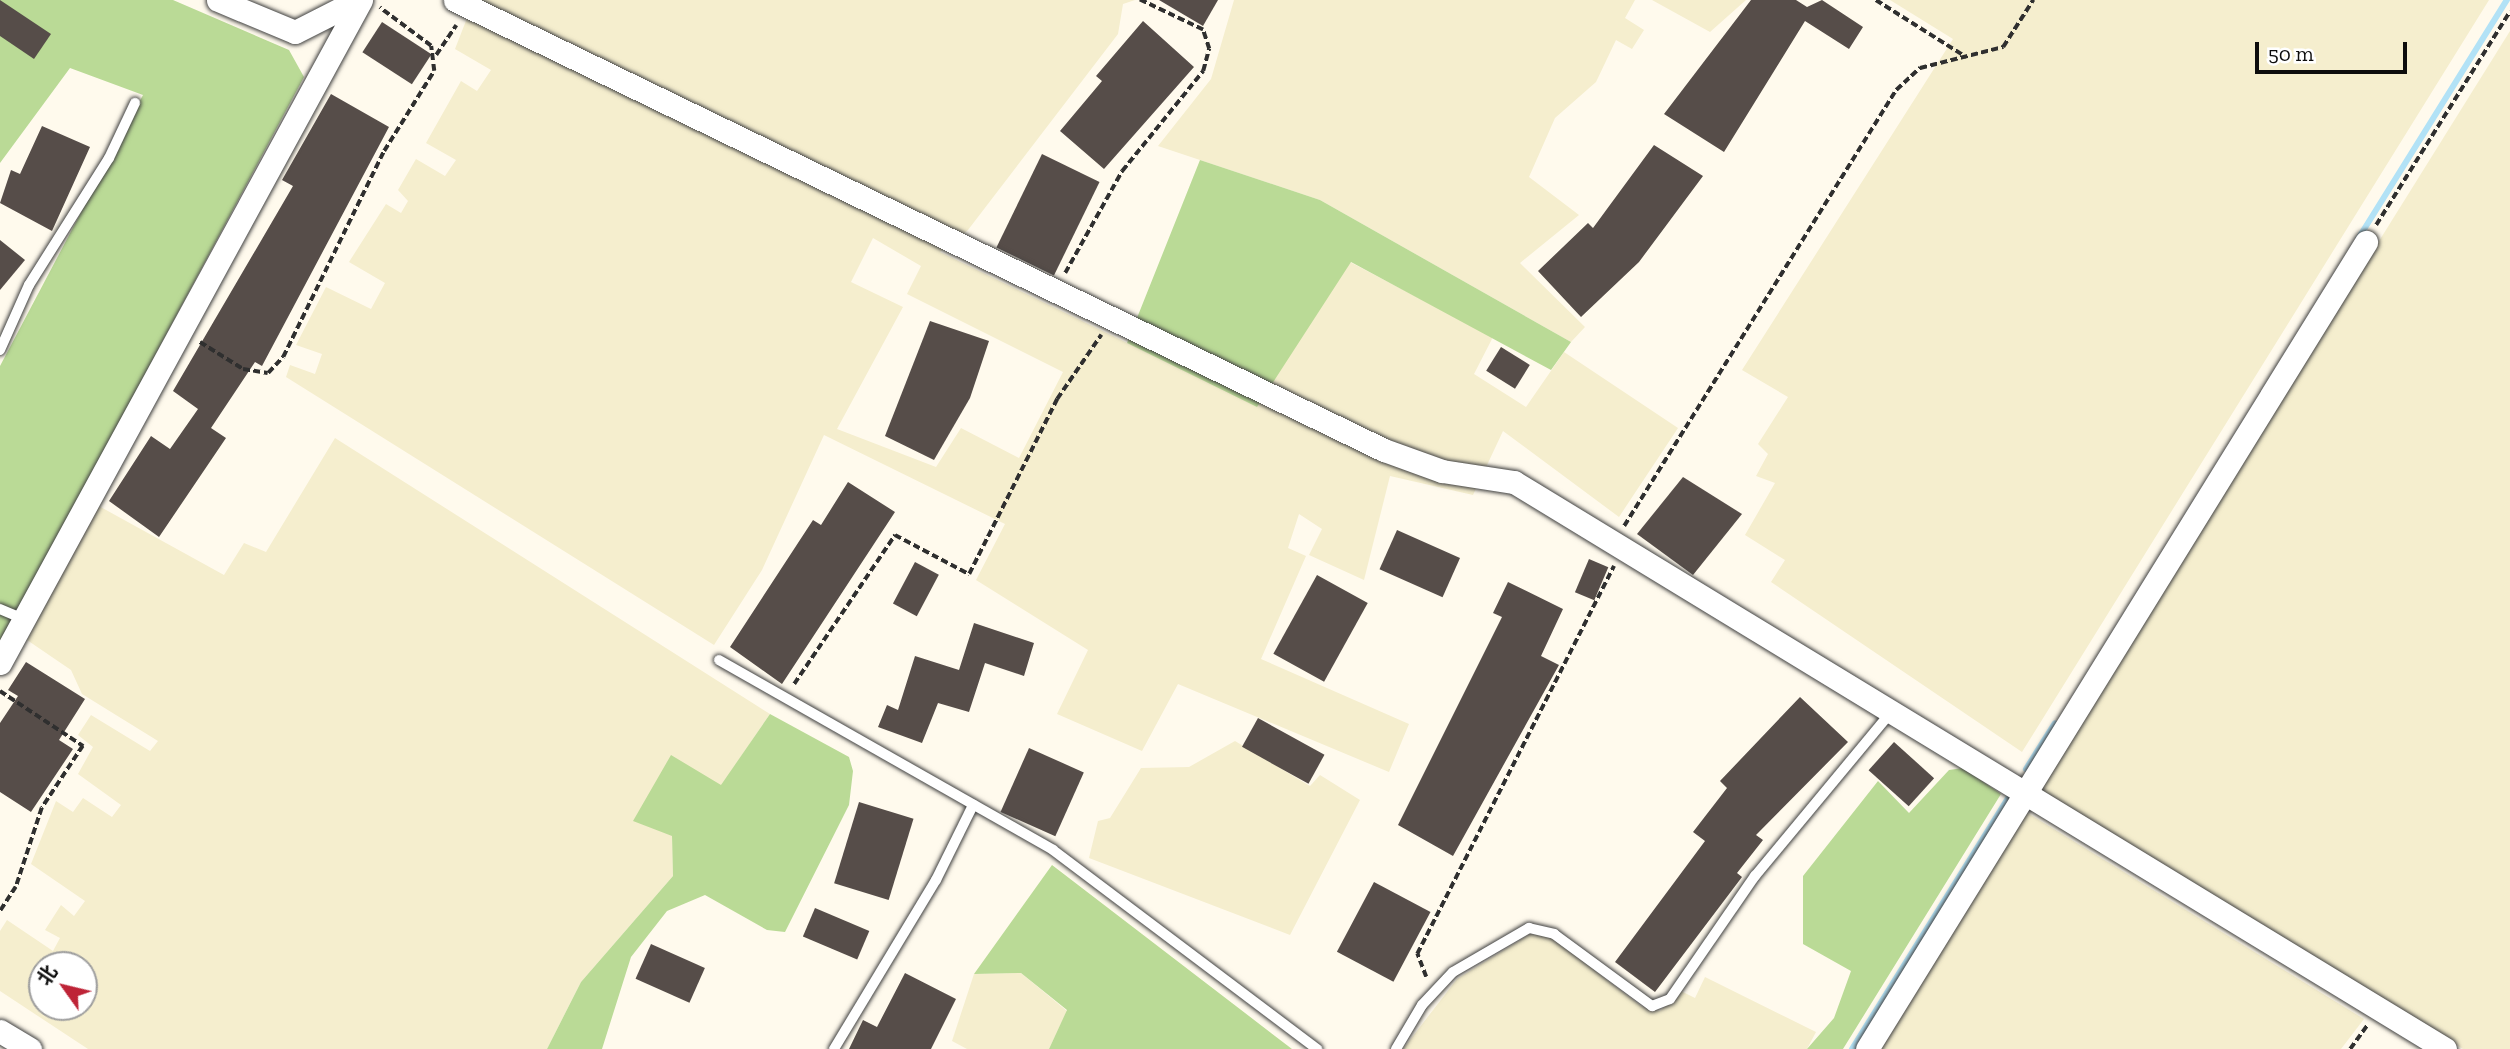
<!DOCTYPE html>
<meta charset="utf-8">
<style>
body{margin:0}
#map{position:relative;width:2510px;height:1049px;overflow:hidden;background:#fffaed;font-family:"Zilla Slab","Noto Sans SC",serif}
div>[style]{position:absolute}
.farmland>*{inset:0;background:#f5eece}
.forest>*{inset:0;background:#bada96}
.stream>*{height:6px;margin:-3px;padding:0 3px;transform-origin:3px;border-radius:3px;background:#b2e2f6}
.building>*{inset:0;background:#564d49;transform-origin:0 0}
.path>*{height:3.5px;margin-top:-1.75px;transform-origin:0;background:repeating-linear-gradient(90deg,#2f2f2f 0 7px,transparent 0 10.5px)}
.roads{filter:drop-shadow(0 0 2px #404040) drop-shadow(0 0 2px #404040)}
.service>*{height:10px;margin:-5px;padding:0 5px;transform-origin:5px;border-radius:5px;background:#fff}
.minor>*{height:23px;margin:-11.5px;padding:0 11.5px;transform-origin:11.5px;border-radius:11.5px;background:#fff}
span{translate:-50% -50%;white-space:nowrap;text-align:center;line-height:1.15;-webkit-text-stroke:7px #fff;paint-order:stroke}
.north{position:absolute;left:28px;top:951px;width:70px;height:70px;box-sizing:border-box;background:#fff;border:2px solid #9e9e9e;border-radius:50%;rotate:304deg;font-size:19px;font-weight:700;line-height:28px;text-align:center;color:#0d0d0d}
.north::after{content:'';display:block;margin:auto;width:24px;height:32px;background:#be2437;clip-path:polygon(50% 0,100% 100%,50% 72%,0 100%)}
.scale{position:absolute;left:2255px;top:42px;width:152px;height:32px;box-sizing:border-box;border:4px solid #0d0d0d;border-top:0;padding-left:9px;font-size:21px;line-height:24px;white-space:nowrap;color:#0d0d0d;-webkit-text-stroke:5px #fff;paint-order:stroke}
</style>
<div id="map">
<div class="farmland">
<i style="clip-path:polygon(evenodd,474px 0,1135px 0,1123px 4px,1118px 34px,968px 230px,940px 252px,1257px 406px,1350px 262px,1493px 337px,1474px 374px,1526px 407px,1564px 352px,1678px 428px,1619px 517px,1503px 431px,1473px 495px,1390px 476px,1364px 580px,1309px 555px,1322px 529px,1299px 514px,1288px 548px,1306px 556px,1261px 659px,1409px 724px,1389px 772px,1178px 684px,1142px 751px,1057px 714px,1088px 650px,976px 580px,1005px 524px,824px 435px,762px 570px,714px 645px,286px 377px,290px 365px,315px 374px,322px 354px,296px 345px,326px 287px,371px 309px,385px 283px,349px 262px,386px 204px,401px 213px,408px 201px,398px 190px,416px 159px,445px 176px,456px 160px,426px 143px,461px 81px,477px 91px,491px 70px,455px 49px,474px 0,873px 238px,921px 266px,907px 294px,1063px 372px,1019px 458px,961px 428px,936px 467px,837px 429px,903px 307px,851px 282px,873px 238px)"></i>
<i style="clip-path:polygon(1234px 0,1635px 0,1625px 18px,1644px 30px,1632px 49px,1616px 40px,1596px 82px,1555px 118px,1529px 177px,1579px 215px,1520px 263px,1585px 327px,1571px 342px,1320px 200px,1158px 146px,1211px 79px)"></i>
<i style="clip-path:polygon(1652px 0,1746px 0,1710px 32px)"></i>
<i style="clip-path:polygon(1890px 0,2489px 0,2022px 752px,1771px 582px,1785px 560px,1745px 535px,1775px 483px,1756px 476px,1768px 454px,1758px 444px,1788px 397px,1742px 370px,1953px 39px)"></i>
<i style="clip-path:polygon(2510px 31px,2510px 1049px,2463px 1049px,2038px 788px)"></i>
<i style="clip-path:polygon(evenodd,335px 438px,770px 714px,721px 786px,671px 756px,673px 876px,581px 982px,547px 1049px,88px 1049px,0 991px,0 931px,7px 920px,53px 951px,60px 938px,45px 930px,61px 905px,74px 916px,85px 901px,31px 864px,56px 801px,73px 812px,83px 798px,112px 817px,121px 805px,78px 774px,93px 747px,78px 735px,91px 715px,150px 751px,158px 741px,82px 694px,71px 670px,27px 640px,97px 505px,224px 575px,244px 543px,266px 552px,335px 438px,42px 965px,84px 965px,84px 1007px,42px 1007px,42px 965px)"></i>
<i style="clip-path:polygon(1235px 741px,1310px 786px,1320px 775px,1360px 800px,1290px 935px,1089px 858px,1098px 821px,1110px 818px,1141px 768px,1189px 767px)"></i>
<i style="clip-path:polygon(2026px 812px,2364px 1019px,2341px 1049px,1881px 1049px)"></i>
<i style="clip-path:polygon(1530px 934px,1551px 937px,1641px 1006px,1660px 1011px,1681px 991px,1695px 998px,1705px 977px,1816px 1032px,1807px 1049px,1403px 1049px,1457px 979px)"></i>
<i style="clip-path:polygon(1021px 973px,1067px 1011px,1049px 1049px,967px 1049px,952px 1041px,974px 974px)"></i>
</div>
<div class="forest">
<i style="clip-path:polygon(0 0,173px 0,289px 50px,304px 77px,0 645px,0 366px,143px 95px,70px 68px,0 163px)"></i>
<i style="clip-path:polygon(1200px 160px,1320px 200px,1571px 342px,1551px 370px,1351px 262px,1257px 407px,1127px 343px)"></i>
<i style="clip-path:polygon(770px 714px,849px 757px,853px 771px,849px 805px,785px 932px,767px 930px,705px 895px,667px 911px,631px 957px,602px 1049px,547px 1049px,581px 982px,673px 876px,672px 836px,633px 821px,671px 755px,721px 785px)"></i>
<i style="clip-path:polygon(1963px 768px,2001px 794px,1843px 1049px,1807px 1049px,1834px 1018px,1851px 971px,1803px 944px,1803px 876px,1878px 781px,1909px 813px,1949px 770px)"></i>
<i style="clip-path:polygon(1052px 865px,1292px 1049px,1049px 1049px,1067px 1010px,1021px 973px,974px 974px)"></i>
</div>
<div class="stream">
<i style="left:2358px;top:239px;width:282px;rotate:-58.1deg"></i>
<i style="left:2026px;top:769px;width:54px;rotate:-57.8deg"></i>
<i style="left:1852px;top:1049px;width:296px;rotate:-58.1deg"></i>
</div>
<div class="building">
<i style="clip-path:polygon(0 0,51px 34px,34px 59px,0 36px)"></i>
<i style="clip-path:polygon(1159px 0,1218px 0,1203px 26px)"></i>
<i style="clip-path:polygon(1751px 0,1796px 0,1807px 7px,1822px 0,1863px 27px,1849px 49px,1805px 21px,1724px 152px,1664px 114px)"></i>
<i style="clip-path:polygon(1143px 21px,1194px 67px,1104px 169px,1060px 131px,1102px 81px,1096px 76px)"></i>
<i style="left:382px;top:22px;width:59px;height:36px;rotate:33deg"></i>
<i style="clip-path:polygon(331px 94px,389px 127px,262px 366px,255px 362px,211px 428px,226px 438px,159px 537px,109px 501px,151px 436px,170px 449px,198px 409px,173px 391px,293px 186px,282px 180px)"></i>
<i style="clip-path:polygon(42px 126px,90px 147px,52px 231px,0 203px,11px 170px,20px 174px)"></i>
<i style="clip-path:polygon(1654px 145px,1703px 176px,1639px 262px,1581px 317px,1538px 271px,1588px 223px,1593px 228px)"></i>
<i style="left:1042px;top:154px;width:64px;height:104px;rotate:26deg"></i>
<i style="clip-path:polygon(0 240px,25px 260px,0 290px)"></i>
<i style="clip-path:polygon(930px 321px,989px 341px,970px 398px,934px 460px,885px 436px)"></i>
<i style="left:1501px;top:347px;width:34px;height:28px;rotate:32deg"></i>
<i style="clip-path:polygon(1683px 477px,1742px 514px,1693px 575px,1637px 534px)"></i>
<i style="clip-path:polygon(848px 482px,895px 512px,782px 684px,730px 647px,813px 520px,821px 525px)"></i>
<i style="left:1397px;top:530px;width:69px;height:43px;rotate:24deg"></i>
<i style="left:1589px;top:559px;width:21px;height:36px;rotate:23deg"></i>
<i style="left:915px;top:562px;width:27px;height:47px;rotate:28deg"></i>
<i style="left:1317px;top:575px;width:58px;height:90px;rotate:29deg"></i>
<i style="clip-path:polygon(1508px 582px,1563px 609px,1541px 656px,1559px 665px,1453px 856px,1398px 825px,1502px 617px,1493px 613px)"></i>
<i style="clip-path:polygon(974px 623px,1034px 643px,1024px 676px,985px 663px,969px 712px,938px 703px,922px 743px,878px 727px,887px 705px,898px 710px,915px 656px,959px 670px)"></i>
<i style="clip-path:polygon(26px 662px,85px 699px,59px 740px,73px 749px,31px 812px,0 792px,0 723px,18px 696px,8px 690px)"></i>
<i style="clip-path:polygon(1800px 697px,1848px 742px,1756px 835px,1763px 840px,1737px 873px,1742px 877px,1655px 992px,1615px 962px,1705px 841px,1693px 832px,1727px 788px,1720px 781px)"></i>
<i style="left:1258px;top:718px;width:76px;height:33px;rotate:29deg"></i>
<i style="left:1894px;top:742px;width:54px;height:38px;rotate:42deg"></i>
<i style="left:1029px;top:748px;width:60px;height:70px;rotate:24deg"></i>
<i style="left:859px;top:802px;width:57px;height:85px;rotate:17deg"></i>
<i style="left:1374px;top:882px;width:64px;height:79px;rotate:28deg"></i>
<i style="left:815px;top:908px;width:59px;height:31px;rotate:23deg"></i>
<i style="left:651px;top:944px;width:59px;height:38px;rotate:24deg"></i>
<i style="clip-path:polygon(905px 973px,956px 999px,931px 1049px,849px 1049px,863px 1020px,877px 1027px)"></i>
</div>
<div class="path">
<i style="left:1876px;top:0;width:107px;rotate:32.3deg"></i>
<i style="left:436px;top:55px;width:36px;rotate:-56deg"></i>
<i style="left:2376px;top:225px;width:252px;rotate:-57.9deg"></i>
<i style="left:1065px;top:273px;width:117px;rotate:-60.8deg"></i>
<i style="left:1122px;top:171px;width:129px;rotate:-51deg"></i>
<i style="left:1203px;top:71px;width:23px;rotate:-75deg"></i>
<i style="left:1209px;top:49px;width:20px;rotate:-108deg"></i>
<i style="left:1203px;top:30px;width:70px;rotate:-154.5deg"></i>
<i style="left:200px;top:342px;width:51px;rotate:32.1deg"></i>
<i style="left:243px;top:369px;width:25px;rotate:9deg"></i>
<i style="left:268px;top:373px;width:22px;rotate:-47deg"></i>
<i style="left:283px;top:357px;width:229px;rotate:-63.9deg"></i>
<i style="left:384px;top:151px;width:94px;rotate:-58deg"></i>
<i style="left:434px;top:71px;width:25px;rotate:-97deg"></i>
<i style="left:431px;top:46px;width:64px;rotate:-143.3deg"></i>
<i style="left:1624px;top:526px;width:514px;rotate:-58.04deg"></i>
<i style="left:1896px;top:90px;width:33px;rotate:-43deg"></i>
<i style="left:1920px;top:68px;width:86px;rotate:-14.2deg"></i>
<i style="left:2003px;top:47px;width:56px;rotate:-57.4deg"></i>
<i style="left:794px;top:684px;width:180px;rotate:-55.9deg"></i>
<i style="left:895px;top:535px;width:84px;rotate:27.8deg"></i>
<i style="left:969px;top:574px;width:196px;rotate:-63.3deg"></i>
<i style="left:1057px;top:399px;width:78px;rotate:-55.5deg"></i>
<i style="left:0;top:691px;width:100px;rotate:33.5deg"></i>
<i style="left:83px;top:746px;width:74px;rotate:123.5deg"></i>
<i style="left:42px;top:808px;width:83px;rotate:108.2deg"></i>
<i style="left:16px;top:887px;width:30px;rotate:123deg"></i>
<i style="left:1426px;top:977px;width:25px;rotate:-111deg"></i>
<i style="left:1417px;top:954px;width:435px;rotate:-63.1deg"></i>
<i style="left:2350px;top:1049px;width:29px;rotate:-54deg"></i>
</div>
<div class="roads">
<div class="service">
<i style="left:0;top:350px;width:71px;rotate:-66deg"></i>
<i style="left:29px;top:285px;width:150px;rotate:-57.8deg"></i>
<i style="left:109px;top:158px;width:61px;rotate:-64.7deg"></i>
<i style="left:0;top:609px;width:26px;rotate:23deg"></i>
<i style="left:719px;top:660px;width:384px;rotate:29.6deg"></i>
<i style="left:1053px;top:850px;width:331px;rotate:37deg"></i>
<i style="left:834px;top:1049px;width:197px;rotate:-58.9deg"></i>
<i style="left:936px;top:880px;width:84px;rotate:-63.7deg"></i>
<i style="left:1396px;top:1049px;width:51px;rotate:-59.4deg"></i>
<i style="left:1422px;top:1005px;width:45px;rotate:-46.8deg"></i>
<i style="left:1453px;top:972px;width:88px;rotate:-30.1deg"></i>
<i style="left:1529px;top:928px;width:26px;rotate:13deg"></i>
<i style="left:1554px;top:934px;width:122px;rotate:36.3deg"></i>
<i style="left:1652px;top:1006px;width:19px;rotate:-21deg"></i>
<i style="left:1670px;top:999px;width:150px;rotate:-55.4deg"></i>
<i style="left:1755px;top:876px;width:214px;rotate:-50.3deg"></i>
</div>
<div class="minor">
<i style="left:218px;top:0;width:83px;rotate:22.6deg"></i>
<i style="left:295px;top:32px;width:71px;rotate:-26.9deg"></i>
<i style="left:455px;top:0;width:1032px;rotate:25.85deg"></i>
<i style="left:1384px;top:450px;width:62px;rotate:19.9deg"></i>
<i style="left:1442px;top:471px;width:73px;rotate:8.7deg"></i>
<i style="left:1514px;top:482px;width:1090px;rotate:31.34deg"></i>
<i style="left:0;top:663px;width:755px;rotate:-61.43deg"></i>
<i style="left:0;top:1031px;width:35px;rotate:31deg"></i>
<i style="left:1867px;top:1049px;width:949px;rotate:-58.27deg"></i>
</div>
</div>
<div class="north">北</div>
<div class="scale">50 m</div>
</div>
